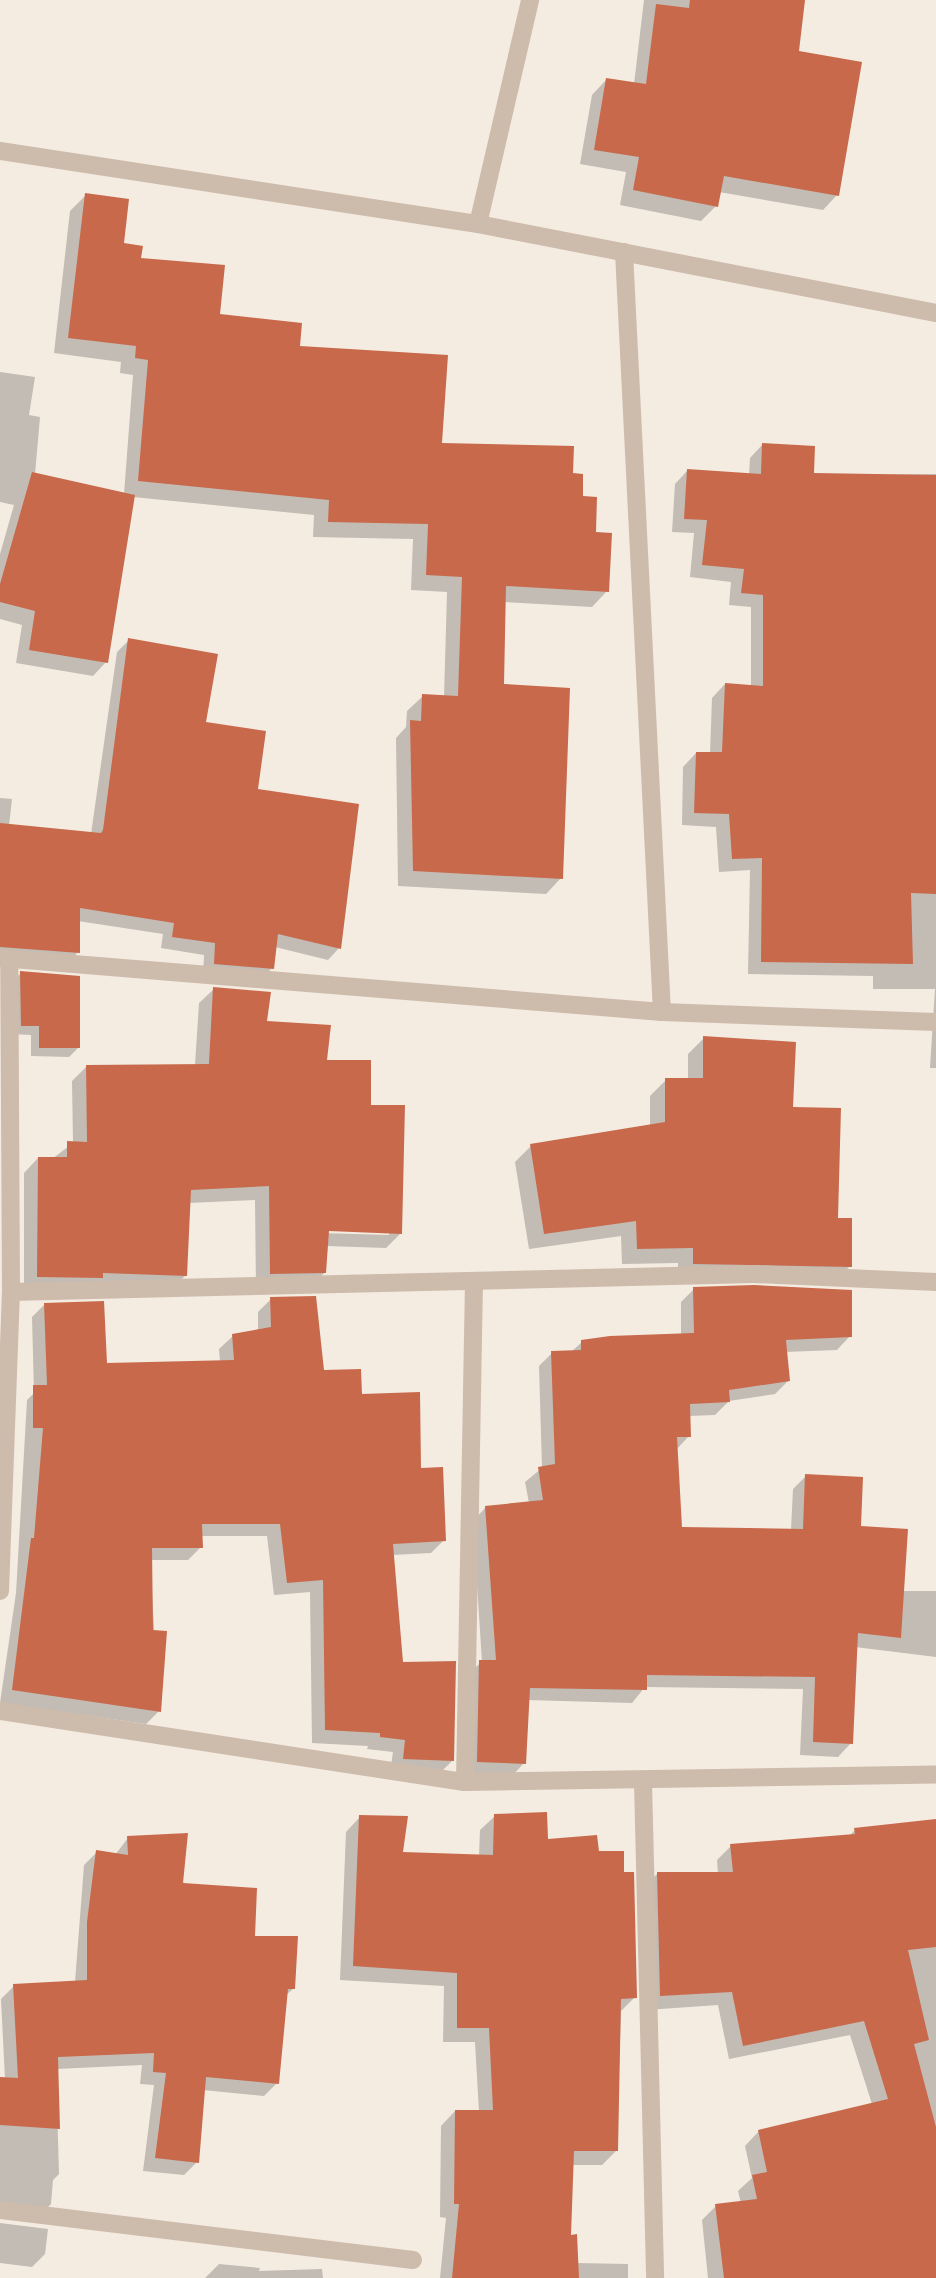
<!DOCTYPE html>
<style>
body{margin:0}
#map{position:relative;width:936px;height:2278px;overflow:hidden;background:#f4ebe1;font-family:Helvetica,sans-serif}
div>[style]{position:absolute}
.shadow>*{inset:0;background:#0003}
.building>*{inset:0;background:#c8694b}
.street>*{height:18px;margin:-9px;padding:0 9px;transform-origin:9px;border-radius:9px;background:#cdbbac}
span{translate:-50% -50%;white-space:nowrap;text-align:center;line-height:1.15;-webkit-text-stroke:7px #fbf5ee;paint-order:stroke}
</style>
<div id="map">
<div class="shadow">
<i style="clip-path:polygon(644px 0,739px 0,797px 52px,837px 195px,823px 210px,719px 192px,716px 206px,701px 221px,620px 205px,626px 172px,580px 164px,592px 95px,606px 80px,634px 84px)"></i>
<i style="clip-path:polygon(86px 195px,122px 245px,218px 316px,298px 348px,440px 445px,571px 475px,594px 534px,607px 591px,592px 607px,504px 602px,503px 685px,561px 878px,546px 894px,398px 886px,396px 738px,406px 727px,407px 711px,423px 696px,444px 697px,447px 592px,411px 590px,413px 539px,313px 537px,314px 515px,133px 497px,106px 662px,93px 676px,16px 663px,22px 625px,0 619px,0 554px,14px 505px,0 502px,0 372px,35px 377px,29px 415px,40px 417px,35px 474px,124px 494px,133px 375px,120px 373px,121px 362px,54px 353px,70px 211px)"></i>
<i style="clip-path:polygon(763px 444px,812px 475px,936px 474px,936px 1068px,930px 1068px,935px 989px,873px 989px,873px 976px,748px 974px,750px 870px,719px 872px,716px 827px,682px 825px,683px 767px,696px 753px,710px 754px,712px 698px,725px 684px,751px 686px,751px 607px,729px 605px,731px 582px,690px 577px,694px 533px,672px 532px,675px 484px,688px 470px,749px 475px,750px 458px)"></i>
<i style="clip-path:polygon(129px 640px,204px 723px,256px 791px,339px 948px,328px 960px,275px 947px,272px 968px,260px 980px,203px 975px,204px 955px,161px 948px,163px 934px,78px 921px,78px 952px,67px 964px,0 960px,0 798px,12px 799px,9px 826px,91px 834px,117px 652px)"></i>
<i style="clip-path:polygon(21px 973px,78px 1048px,69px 1057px,31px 1056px,31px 1035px,12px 1034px,12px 982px)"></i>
<i style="clip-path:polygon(evenodd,214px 989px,325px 1062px,370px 1107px,401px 1233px,386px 1248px,326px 1246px,325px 1272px,310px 1287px,256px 1288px,255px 1200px,188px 1203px,185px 1276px,170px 1290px,24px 1294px,24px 1173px,38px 1158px,52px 1159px,73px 1143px,72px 1081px,87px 1066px,195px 1065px,199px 1003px,214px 989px,320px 1229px,389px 1232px,389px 1235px,320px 1233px,320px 1229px)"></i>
<i style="clip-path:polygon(704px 1038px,792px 1109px,837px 1220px,850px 1266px,834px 1282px,678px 1279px,678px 1263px,622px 1264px,621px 1236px,529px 1249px,515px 1162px,531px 1146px,650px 1127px,650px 1096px,666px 1080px,688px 1080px,688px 1054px)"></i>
<i style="clip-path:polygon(694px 1289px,850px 1336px,837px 1350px,785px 1352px,788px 1381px,775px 1394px,729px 1401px,715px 1415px,689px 1416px,689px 1436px,676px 1450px,680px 1529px,791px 1530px,793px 1489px,806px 1476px,859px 1528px,903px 1591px,936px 1591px,936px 1657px,855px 1647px,851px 1743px,838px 1757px,800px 1755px,803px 1689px,645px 1687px,632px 1703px,527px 1700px,524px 1763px,511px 1777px,464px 1775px,466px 1675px,482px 1662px,473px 1521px,486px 1507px,529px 1503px,525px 1482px,542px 1468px,539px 1366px,552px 1353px,571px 1352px,582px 1342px,681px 1335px,681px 1302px)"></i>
<i style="clip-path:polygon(271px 1299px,322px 1372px,361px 1396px,419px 1470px,444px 1540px,431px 1553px,392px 1555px,402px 1664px,452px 1761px,439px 1774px,390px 1772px,393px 1752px,367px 1749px,368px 1746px,312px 1743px,310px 1592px,274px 1595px,267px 1536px,201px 1536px,201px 1547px,188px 1560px,150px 1560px,159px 1711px,146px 1724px,0 1703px,16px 1593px,27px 1400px,34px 1393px,32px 1317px,45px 1304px,105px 1364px,220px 1362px,219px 1349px,233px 1336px,258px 1331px,258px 1312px)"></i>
<i style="clip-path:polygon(495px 1816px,546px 1841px,597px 1853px,622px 1874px,635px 1997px,621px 2011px,616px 2151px,602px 2165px,571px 2165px,569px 2236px,577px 2263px,628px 2264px,628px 2278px,440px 2278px,446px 2218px,440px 2217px,441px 2126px,455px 2111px,479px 2112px,475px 2042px,443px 2042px,444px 1986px,340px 1980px,346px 1832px,360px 1817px,401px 1853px,479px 1856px,480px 1830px)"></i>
<i style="clip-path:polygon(936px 1821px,936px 2278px,708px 2278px,702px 2220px,716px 2206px,741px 2203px,738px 2191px,752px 2178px,745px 2146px,759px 2131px,872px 2104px,850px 2035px,729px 2059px,718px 2005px,646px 2010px,643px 1888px,657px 1874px,718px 1874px,717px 1860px,731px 1846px,849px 1836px,855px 1830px)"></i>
<i style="clip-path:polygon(128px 1838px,253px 1938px,293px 1989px,285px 1996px,277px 2083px,264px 2096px,203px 2090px,197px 2162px,184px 2175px,143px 2171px,154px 2085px,140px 2084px,142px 2065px,56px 2069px,59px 2174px,53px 2180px,51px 2204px,38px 2217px,0 2213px,0 2079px,5px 2079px,1px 1999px,14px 1986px,75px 1982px,84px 1865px,97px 1852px,115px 1855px)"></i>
<i style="clip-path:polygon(0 2223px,48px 2229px,45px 2254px,32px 2267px,0 2263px)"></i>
<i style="clip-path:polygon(219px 2264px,260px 2268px,259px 2271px,322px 2269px,323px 2278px,205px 2278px)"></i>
</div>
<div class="building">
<i style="clip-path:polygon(690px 0,805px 0,799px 51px,862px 62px,839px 196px,724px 176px,718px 207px,633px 190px,639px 157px,594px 150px,606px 78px,646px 84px,656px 4px,689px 8px)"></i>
<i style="clip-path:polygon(85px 193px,129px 199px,124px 243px,143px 246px,141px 258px,225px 265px,220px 314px,302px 323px,300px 346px,448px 355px,442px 443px,574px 446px,573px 473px,583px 474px,583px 496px,597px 497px,596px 532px,612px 533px,609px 592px,506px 586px,504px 684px,570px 688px,563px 879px,413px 871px,410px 720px,421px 721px,422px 694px,458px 696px,462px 577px,426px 575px,428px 524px,328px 522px,329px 500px,138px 481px,148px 360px,135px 358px,136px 346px,68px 338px)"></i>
<i style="clip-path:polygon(762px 443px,815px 446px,814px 473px,936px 475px,936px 894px,911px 893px,913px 964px,761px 962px,762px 858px,732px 859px,729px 814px,694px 813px,696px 752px,722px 752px,725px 683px,763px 686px,763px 595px,741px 593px,744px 569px,702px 565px,707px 520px,684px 519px,687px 469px,761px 474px)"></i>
<i style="clip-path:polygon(32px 472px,135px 495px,108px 663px,29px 650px,35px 611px,0 602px,0 584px)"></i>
<i style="clip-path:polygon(128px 638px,218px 654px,206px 722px,266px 731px,258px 789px,359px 804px,341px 949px,278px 934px,274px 969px,214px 964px,215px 943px,172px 937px,174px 923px,80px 908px,80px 953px,0 947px,0 823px,101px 833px,103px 830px)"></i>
<i style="clip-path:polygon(20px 971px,80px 976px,80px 1048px,39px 1048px,39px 1026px,21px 1026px)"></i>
<i style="clip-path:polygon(213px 987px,271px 992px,267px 1021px,331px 1025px,327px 1060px,371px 1060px,371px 1105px,405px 1105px,402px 1234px,329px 1231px,326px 1273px,270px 1274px,269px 1186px,191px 1190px,187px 1276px,103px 1273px,103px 1278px,37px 1277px,38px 1157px,67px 1157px,67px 1141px,87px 1142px,86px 1065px,209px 1064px)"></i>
<i style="clip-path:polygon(703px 1036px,796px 1042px,793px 1107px,841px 1108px,838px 1218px,852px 1218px,852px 1267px,693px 1264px,693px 1248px,637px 1249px,636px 1221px,544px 1234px,530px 1144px,665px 1122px,665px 1078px,703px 1078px)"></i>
<i style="clip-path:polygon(754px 1285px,852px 1290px,852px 1337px,786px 1340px,790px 1381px,729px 1390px,730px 1402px,690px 1404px,691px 1437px,677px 1437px,682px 1527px,803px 1529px,805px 1474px,863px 1477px,861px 1526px,908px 1529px,901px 1638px,858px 1633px,853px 1744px,813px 1742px,815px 1677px,647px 1675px,647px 1690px,530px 1688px,526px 1764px,477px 1762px,479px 1660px,496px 1660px,485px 1506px,543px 1500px,538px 1467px,555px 1464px,551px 1351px,581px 1350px,581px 1340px,610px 1336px,694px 1333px,693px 1287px)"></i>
<i style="clip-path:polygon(316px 1296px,324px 1370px,361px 1369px,362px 1394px,420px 1392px,421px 1468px,443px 1467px,446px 1541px,393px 1544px,403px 1662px,456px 1661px,454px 1761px,403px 1759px,405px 1740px,380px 1737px,380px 1733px,325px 1730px,323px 1580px,287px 1583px,280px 1524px,202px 1524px,203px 1548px,152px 1548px,153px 1630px,167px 1631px,161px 1712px,12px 1690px,31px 1538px,34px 1538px,43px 1428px,33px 1428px,33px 1385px,47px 1385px,44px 1303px,104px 1301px,107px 1363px,234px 1360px,232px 1334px,271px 1327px,270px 1297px)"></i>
<i style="clip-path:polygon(547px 1812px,548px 1839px,597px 1835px,599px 1851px,624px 1851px,624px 1872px,634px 1872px,637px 1998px,621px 1999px,618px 2151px,574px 2151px,571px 2235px,577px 2234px,579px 2278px,452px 2278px,459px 2204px,454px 2204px,455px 2110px,493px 2110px,489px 2028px,457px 2028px,457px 1973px,353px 1966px,359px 1815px,408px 1816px,403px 1852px,493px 1855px,494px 1814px)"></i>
<i style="clip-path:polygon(936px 1819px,936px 1947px,908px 1950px,929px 2040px,914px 2044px,936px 2127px,936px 2278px,724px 2278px,715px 2204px,757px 2199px,752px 2175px,767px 2172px,758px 2130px,888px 2099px,864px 2021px,743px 2046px,732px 1992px,660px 1996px,657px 1872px,733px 1872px,730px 1844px,855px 1834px,854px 1828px)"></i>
<i style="clip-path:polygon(188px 1833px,183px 1883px,257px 1888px,255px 1936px,298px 1936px,295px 1989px,288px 1989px,279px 2084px,206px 2077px,199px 2163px,155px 2158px,166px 2073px,153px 2072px,154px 2053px,58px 2057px,60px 2129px,0 2125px,0 2077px,18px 2078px,13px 1984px,87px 1980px,87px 1922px,96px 1850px,128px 1855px,127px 1836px)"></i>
</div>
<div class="street">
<i style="left:0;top:151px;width:484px;rotate:8.7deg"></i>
<i style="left:478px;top:224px;width:467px;rotate:11deg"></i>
<i style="left:478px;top:224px;width:230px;rotate:-76.9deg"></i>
<i style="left:624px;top:252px;width:761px;rotate:87.14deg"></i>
<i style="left:0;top:958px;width:664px;rotate:4.66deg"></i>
<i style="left:662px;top:1012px;width:274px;rotate:2.1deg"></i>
<i style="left:11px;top:1292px;width:743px;rotate:-1.39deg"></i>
<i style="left:754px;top:1274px;width:182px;rotate:2.5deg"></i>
<i style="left:0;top:1591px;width:299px;rotate:-87.9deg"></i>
<i style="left:11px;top:1292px;width:333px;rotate:-90.3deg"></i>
<i style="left:0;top:1711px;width:470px;rotate:8.7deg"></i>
<i style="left:465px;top:1782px;width:471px;rotate:-0.9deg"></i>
<i style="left:465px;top:1782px;width:501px;rotate:-88.97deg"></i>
<i style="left:643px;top:1782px;width:496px;rotate:88.6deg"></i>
<i style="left:0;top:2210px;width:416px;rotate:6.9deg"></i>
</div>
</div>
